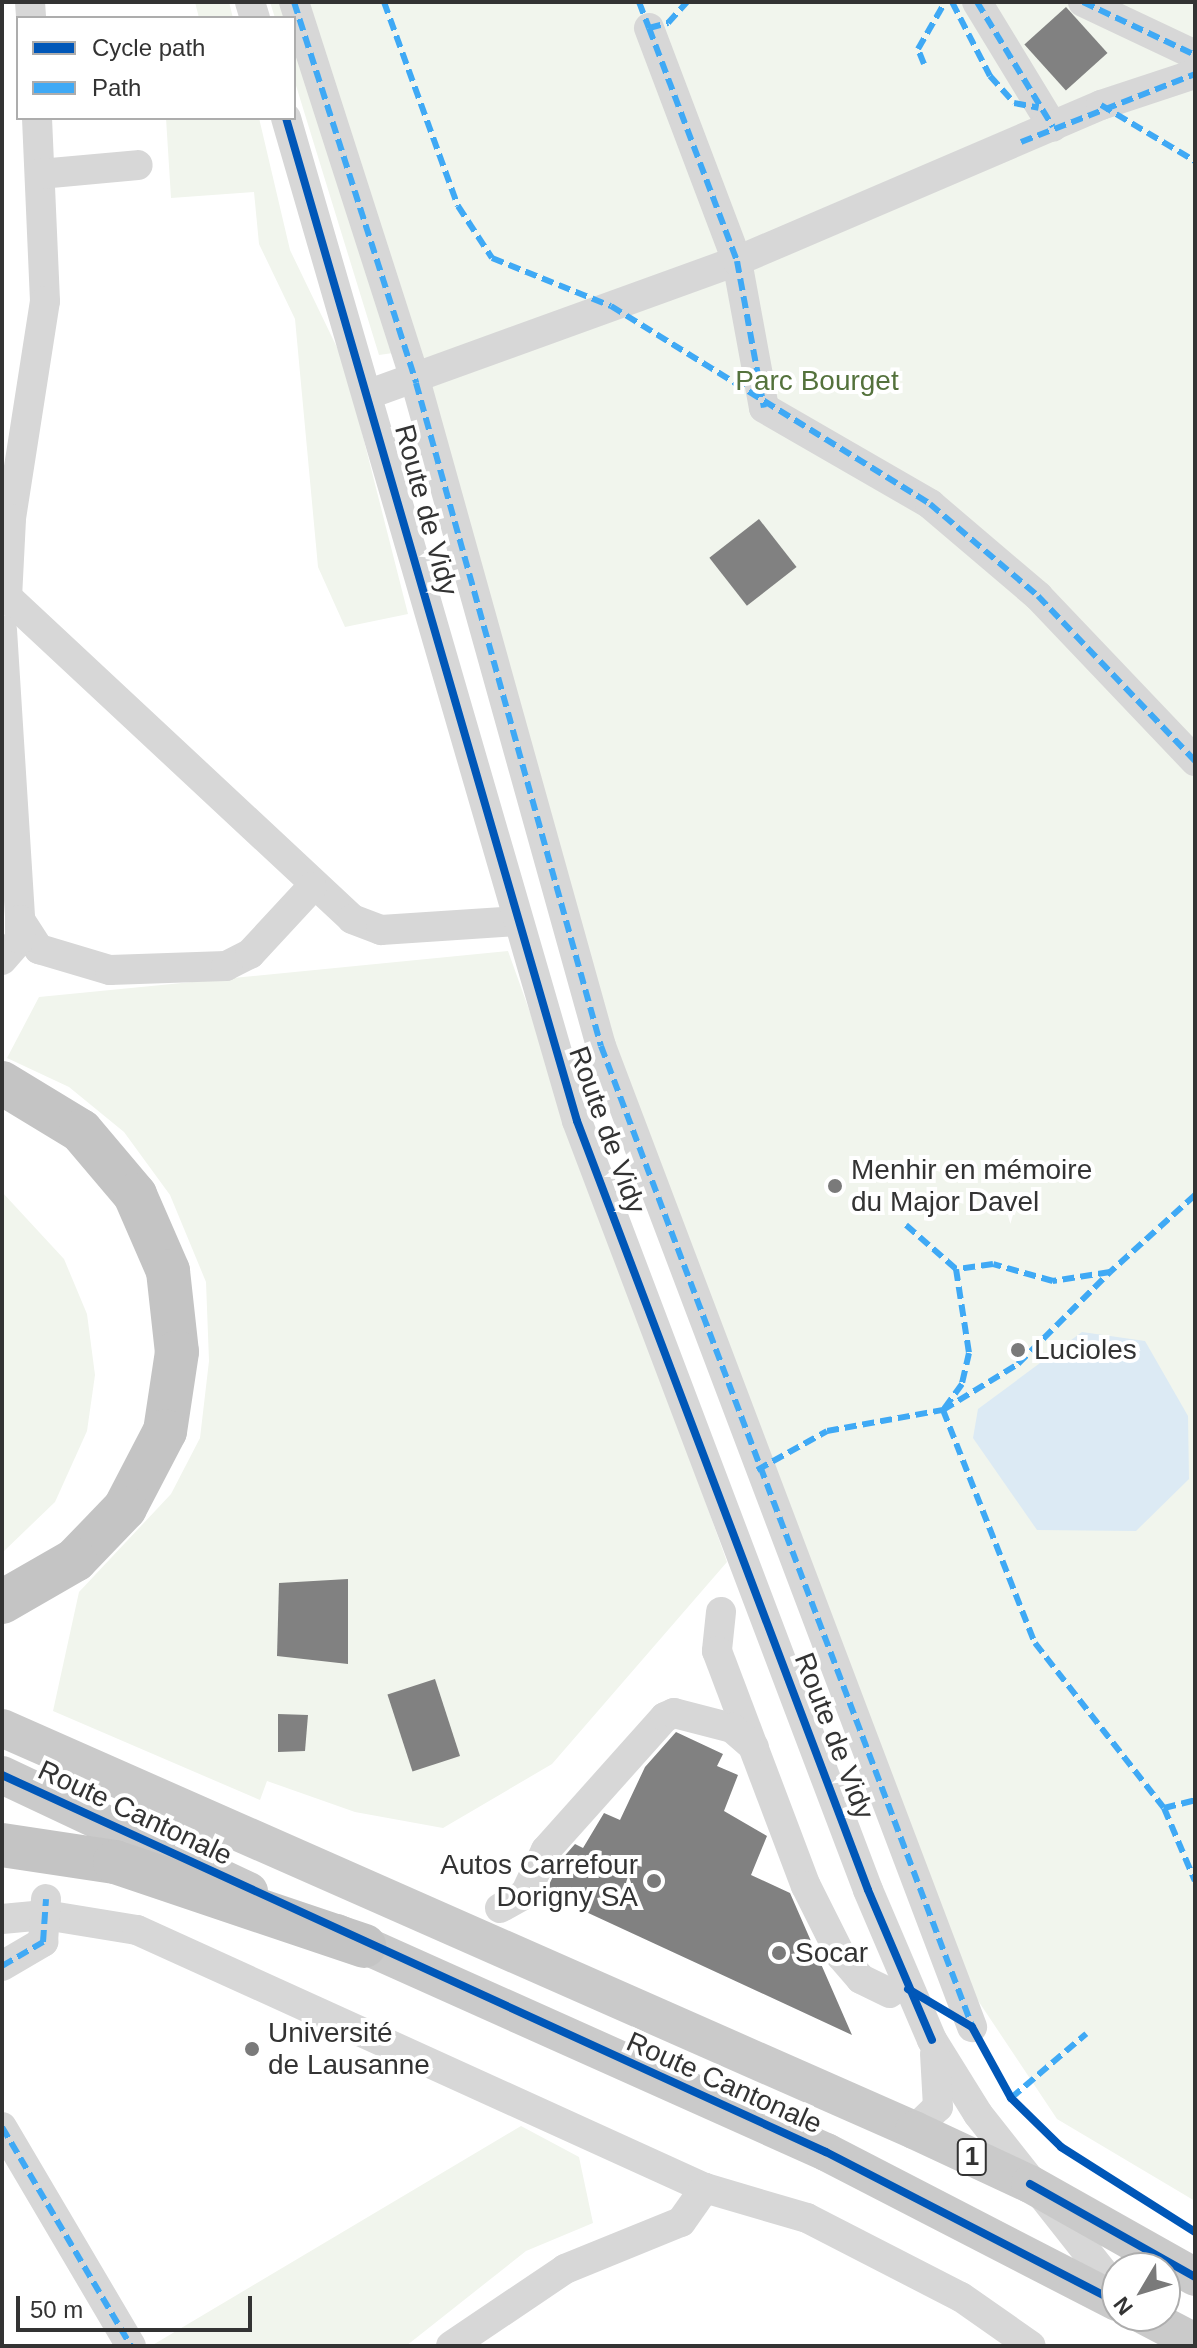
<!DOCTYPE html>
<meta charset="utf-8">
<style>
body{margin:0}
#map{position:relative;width:1197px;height:2348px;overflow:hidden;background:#fff;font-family:Arial,sans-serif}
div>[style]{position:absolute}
.green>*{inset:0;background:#f1f5ed}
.water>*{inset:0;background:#dceaf4}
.building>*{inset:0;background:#818181;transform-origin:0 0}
.minor>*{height:30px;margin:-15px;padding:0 15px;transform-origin:15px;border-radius:15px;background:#d7d7d7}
.major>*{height:38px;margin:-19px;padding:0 19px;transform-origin:19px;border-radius:19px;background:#cacaca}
.highway>*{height:44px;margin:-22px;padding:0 22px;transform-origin:22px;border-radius:22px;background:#c4c4c4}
.quiet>*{height:6px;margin-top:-3px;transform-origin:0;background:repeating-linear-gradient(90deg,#3fa9f5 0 12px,transparent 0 18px)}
.cycleway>*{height:8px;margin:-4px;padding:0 4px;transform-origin:4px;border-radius:4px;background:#0057b8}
.dots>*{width:22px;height:22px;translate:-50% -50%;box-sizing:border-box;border:4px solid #fff;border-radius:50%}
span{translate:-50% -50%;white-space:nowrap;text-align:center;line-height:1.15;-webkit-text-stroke:8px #fff;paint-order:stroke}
.shield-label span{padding:2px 6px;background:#fff;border:2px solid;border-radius:6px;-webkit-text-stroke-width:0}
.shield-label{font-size:26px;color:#333;font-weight:700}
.park-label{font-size:28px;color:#54723c}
.street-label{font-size:28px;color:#333}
.poi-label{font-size:28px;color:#333}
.left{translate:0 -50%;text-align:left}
.right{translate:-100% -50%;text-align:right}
.frame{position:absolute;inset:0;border:4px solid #333;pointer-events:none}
.legend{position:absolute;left:16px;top:16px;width:280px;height:104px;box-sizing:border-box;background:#fff;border:2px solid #adadad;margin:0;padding:10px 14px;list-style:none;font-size:24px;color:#333}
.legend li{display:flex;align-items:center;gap:16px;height:40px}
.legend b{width:40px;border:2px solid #adadad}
.north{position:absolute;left:1101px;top:2252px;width:80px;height:80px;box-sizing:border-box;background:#fff;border:2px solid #adadad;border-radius:50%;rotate:232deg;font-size:22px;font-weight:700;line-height:32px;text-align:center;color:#333}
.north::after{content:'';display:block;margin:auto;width:28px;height:36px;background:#7a7a7a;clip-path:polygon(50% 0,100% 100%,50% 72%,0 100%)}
.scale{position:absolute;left:16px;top:2296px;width:236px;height:36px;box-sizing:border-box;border:4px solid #333;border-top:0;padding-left:10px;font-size:24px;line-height:28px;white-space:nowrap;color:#333;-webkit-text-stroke:6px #fff;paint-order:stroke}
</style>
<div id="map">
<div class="green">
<i style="clip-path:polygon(195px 2px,229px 2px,233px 18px,199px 18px)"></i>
<i style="clip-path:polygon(270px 2px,1195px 2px,1195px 2201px,1057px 2119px,953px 1963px,625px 1090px,414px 350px,379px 355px,294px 79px,294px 18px,275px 18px)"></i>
<i style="clip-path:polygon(166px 118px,259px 118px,290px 250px,344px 362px,408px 614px,345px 627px,318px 567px,295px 319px,259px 244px,254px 192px,171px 198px)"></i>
<i style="clip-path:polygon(508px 951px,727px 1562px,552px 1764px,443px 1828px,355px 1812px,267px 1781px,260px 1800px,53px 1711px,79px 1592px,171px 1494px,200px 1438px,209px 1361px,206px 1282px,170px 1195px,124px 1132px,69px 1087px,7px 1058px,39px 997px)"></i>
<i style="clip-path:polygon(2px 1192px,64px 1259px,87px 1314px,95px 1375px,87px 1431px,55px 1502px,2px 1553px)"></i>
<i style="clip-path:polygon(521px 2126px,579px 2157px,593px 2223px,526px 2251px,406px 2346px,151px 2346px)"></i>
</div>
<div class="water">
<i style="clip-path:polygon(1082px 1332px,1145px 1341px,1188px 1416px,1189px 1479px,1136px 1531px,1037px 1530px,973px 1438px,978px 1409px)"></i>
</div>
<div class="building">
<i style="left:1066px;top:7px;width:62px;height:56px;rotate:48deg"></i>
<i style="left:759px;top:519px;width:61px;height:63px;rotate:52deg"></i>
<i style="clip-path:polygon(348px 1579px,348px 1664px,277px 1656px,279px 1583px)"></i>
<i style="left:435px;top:1679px;width:81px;height:50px;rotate:72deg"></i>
<i style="clip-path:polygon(278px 1714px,308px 1715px,305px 1751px,278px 1752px)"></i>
<i style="clip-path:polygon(676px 1732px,723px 1754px,717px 1766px,738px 1775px,724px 1811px,767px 1836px,751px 1875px,790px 1893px,852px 2035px,545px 1893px,561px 1860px,575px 1844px,583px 1848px,604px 1813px,620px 1820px,645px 1767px)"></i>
</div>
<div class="minor">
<i style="left:30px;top:2px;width:16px;rotate:86deg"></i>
<i style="left:250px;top:2px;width:17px;rotate:73deg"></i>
<i style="left:294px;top:2px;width:400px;rotate:72.2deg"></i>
<i style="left:416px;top:383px;width:688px;rotate:74.41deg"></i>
<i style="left:601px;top:1046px;width:1049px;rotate:69.28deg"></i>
<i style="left:977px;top:2px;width:146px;rotate:58.7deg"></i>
<i style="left:1083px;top:2px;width:124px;rotate:25.3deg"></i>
<i style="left:649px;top:28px;width:249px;rotate:69.3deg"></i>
<i style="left:737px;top:261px;width:149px;rotate:79.6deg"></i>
<i style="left:764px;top:408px;width:192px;rotate:30deg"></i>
<i style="left:930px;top:504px;width:142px;rotate:40.4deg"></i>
<i style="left:1038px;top:596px;width:228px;rotate:46.4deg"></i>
<i style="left:37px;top:118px;width:183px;rotate:87.5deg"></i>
<i style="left:45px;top:301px;width:221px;rotate:98.9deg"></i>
<i style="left:11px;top:519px;width:78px;rotate:92.9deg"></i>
<i style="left:7px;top:597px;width:472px;rotate:43deg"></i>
<i style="left:352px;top:919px;width:31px;rotate:21deg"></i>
<i style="left:381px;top:930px;width:134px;rotate:-3.8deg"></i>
<i style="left:286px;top:118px;width:1044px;rotate:73.82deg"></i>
<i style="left:577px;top:1121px;width:822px;rotate:69.27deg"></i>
<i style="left:868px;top:1890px;width:163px;rotate:66.9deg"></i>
<i style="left:932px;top:2040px;width:87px;rotate:58.1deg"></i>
<i style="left:978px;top:2114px;width:224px;rotate:51.7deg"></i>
<i style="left:40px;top:174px;width:98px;rotate:-5.2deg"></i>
<i style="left:372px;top:393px;width:388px;rotate:-19.9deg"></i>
<i style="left:737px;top:261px;width:396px;rotate:-23.2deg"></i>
<i style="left:1101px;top:105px;width:99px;rotate:-18.3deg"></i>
<i style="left:2px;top:630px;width:291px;rotate:86.4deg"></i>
<i style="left:20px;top:920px;width:35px;rotate:57deg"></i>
<i style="left:39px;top:949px;width:74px;rotate:16.5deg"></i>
<i style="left:110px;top:970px;width:116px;rotate:-2deg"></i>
<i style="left:226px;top:966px;width:27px;rotate:-27deg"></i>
<i style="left:250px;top:954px;width:91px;rotate:-47.2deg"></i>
<i style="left:2px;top:960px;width:28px;rotate:-49deg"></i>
<i style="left:20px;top:939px;width:19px;rotate:-90deg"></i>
<i style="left:721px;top:1612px;width:39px;rotate:96deg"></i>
<i style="left:717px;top:1651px;width:251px;rotate:69.3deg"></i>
<i style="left:806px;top:1886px;width:78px;rotate:63.4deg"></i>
<i style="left:841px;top:1956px;width:30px;rotate:49deg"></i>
<i style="left:861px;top:1979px;width:32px;rotate:26deg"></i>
<i style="left:500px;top:1908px;width:29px;rotate:-29deg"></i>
<i style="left:525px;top:1894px;width:49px;rotate:-64.5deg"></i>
<i style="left:546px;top:1850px;width:178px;rotate:-48.2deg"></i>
<i style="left:665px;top:1717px;width:10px;rotate:-24deg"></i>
<i style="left:674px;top:1713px;width:60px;rotate:14.5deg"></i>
<i style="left:732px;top:1728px;width:29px;rotate:41deg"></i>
<i style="left:2px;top:1919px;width:43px;rotate:-5.3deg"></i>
<i style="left:45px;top:1915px;width:93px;rotate:9.3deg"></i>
<i style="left:137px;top:1930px;width:624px;rotate:24.43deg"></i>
<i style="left:705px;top:2188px;width:106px;rotate:16.4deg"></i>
<i style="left:807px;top:2218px;width:173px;rotate:27.2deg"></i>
<i style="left:961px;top:2297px;width:85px;rotate:35deg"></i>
<i style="left:2px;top:1966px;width:48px;rotate:-30.3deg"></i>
<i style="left:43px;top:1942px;width:43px;rotate:-86deg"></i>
<i style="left:2px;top:2127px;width:254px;rotate:59.5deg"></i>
<i style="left:914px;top:2130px;width:33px;rotate:-44deg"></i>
<i style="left:938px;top:2107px;width:53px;rotate:-93.2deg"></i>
<i style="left:451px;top:2346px;width:138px;rotate:-34deg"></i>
<i style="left:565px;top:2269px;width:125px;rotate:-22.1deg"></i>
<i style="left:681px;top:2222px;width:42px;rotate:-54.8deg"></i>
</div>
<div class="major">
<i style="left:2px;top:1728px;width:997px;rotate:23.79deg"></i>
<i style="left:914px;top:2130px;width:128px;rotate:25deg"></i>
<i style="left:1030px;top:2184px;width:189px;rotate:29.4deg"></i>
<i style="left:2px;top:1775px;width:273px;rotate:25.2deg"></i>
<i style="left:337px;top:1933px;width:536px;rotate:24.13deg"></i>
<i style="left:826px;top:2152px;width:327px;rotate:27.3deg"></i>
<i style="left:1145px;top:2316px;width:56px;rotate:27.5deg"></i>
</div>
<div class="highway">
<i style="left:2px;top:1083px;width:92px;rotate:31.3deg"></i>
<i style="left:81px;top:1131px;width:84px;rotate:49.8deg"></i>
<i style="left:135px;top:1195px;width:83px;rotate:66.5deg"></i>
<i style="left:168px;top:1271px;width:81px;rotate:83.7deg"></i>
<i style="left:177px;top:1352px;width:80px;rotate:98.6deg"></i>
<i style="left:165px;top:1431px;width:87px;rotate:117.5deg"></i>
<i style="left:125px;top:1508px;width:72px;rotate:133.9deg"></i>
<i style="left:75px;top:1560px;width:84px;rotate:150.1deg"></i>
<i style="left:2px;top:1845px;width:114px;rotate:8.6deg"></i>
<i style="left:115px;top:1862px;width:263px;rotate:18.6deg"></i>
</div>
<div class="quiet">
<i style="left:294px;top:2px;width:400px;rotate:72.2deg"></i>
<i style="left:416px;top:383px;width:688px;rotate:74.41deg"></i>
<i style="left:601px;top:1046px;width:1048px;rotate:69.26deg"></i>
<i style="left:384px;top:2px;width:217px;rotate:70.1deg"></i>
<i style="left:458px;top:206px;width:62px;rotate:56.8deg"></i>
<i style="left:492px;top:258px;width:128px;rotate:22deg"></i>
<i style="left:611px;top:306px;width:375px;rotate:31.8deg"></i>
<i style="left:930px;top:504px;width:142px;rotate:40.4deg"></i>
<i style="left:1038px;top:596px;width:228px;rotate:46.4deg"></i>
<i style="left:639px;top:2px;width:28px;rotate:69deg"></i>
<i style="left:649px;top:28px;width:20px;rotate:-15deg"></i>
<i style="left:668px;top:23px;width:28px;rotate:-48deg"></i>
<i style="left:952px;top:2px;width:83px;rotate:62.8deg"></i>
<i style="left:990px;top:76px;width:36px;rotate:48deg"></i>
<i style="left:1014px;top:103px;width:25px;rotate:11deg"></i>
<i style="left:977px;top:2px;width:146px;rotate:58.7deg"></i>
<i style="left:1083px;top:2px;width:124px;rotate:25.3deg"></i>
<i style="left:649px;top:28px;width:249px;rotate:69.3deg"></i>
<i style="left:737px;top:261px;width:149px;rotate:79.6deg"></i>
<i style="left:924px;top:64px;width:16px;rotate:-112deg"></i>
<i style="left:918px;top:49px;width:54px;rotate:-60.1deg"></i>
<i style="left:1101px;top:105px;width:109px;rotate:30.8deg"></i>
<i style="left:1021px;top:142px;width:187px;rotate:-21.3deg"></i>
<i style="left:1195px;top:1195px;width:115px;rotate:137.8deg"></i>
<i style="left:1110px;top:1272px;width:58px;rotate:171deg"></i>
<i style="left:1053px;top:1281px;width:62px;rotate:-164.2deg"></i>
<i style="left:993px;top:1264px;width:37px;rotate:172deg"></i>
<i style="left:956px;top:1269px;width:85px;rotate:81.2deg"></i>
<i style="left:969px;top:1353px;width:32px;rotate:103deg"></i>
<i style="left:962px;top:1384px;width:32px;rotate:126deg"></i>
<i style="left:943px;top:1410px;width:251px;rotate:68.5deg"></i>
<i style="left:1035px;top:1643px;width:209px;rotate:52deg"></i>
<i style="left:1164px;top:1808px;width:32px;rotate:-14deg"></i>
<i style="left:906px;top:1225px;width:67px;rotate:41.3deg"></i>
<i style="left:757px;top:1470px;width:80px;rotate:-29.1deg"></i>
<i style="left:827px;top:1431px;width:118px;rotate:-10.3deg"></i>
<i style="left:943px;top:1410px;width:88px;rotate:-31.5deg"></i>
<i style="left:1018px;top:1364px;width:130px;rotate:-45deg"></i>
<i style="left:1164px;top:1808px;width:79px;rotate:67deg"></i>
<i style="left:2px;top:1966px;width:48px;rotate:-30.3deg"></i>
<i style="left:43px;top:1942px;width:43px;rotate:-86deg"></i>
<i style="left:1011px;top:2098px;width:99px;rotate:-40.5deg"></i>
<i style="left:2px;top:2127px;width:254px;rotate:59.5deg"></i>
</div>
<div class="cycleway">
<i style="left:286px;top:118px;width:1044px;rotate:73.82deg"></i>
<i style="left:577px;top:1121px;width:822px;rotate:69.27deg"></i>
<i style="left:868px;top:1890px;width:163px;rotate:66.9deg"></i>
<i style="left:2px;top:1775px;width:906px;rotate:24.59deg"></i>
<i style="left:826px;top:2152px;width:327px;rotate:27.3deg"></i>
<i style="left:908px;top:1989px;width:74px;rotate:30.7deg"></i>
<i style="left:972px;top:2027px;width:81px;rotate:61.2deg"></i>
<i style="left:1011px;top:2098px;width:70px;rotate:44.4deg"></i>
<i style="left:1061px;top:2147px;width:159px;rotate:32.4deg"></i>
<i style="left:1030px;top:2184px;width:189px;rotate:29.4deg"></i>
</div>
<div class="dots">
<i style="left:835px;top:1186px;background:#7a7a7a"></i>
<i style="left:1018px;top:1350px;background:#7a7a7a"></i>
<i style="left:654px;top:1881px;background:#7a7a7a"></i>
<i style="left:779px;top:1953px;background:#7a7a7a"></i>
<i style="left:252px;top:2049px;background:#7a7a7a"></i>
</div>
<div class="shield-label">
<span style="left:972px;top:2157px">1</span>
</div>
<div class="park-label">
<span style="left:817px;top:381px">Parc Bourget</span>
</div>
<div class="street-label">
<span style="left:426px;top:510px;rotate:75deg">Route de Vidy</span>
<span style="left:607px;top:1130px;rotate:70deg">Route de Vidy</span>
<span style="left:834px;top:1736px;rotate:69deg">Route de Vidy</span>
<span style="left:135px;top:1813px;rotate:25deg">Route Cantonale</span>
<span style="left:724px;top:2083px;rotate:24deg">Route Cantonale</span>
</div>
<div class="poi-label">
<span class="left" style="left:851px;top:1186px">Menhir en mémoire<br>du Major Davel</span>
<span class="left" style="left:1034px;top:1350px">Lucioles</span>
<span class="right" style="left:638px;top:1881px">Autos Carrefour<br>Dorigny SA</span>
<span class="left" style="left:795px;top:1953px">Socar</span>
<span class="left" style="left:268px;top:2049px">Université<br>de Lausanne</span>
</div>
<div class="frame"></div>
<ul class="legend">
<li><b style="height:10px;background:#0057b8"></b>Cycle path</li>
<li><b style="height:10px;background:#3fa9f5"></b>Path</li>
</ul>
<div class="north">N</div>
<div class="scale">50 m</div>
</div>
